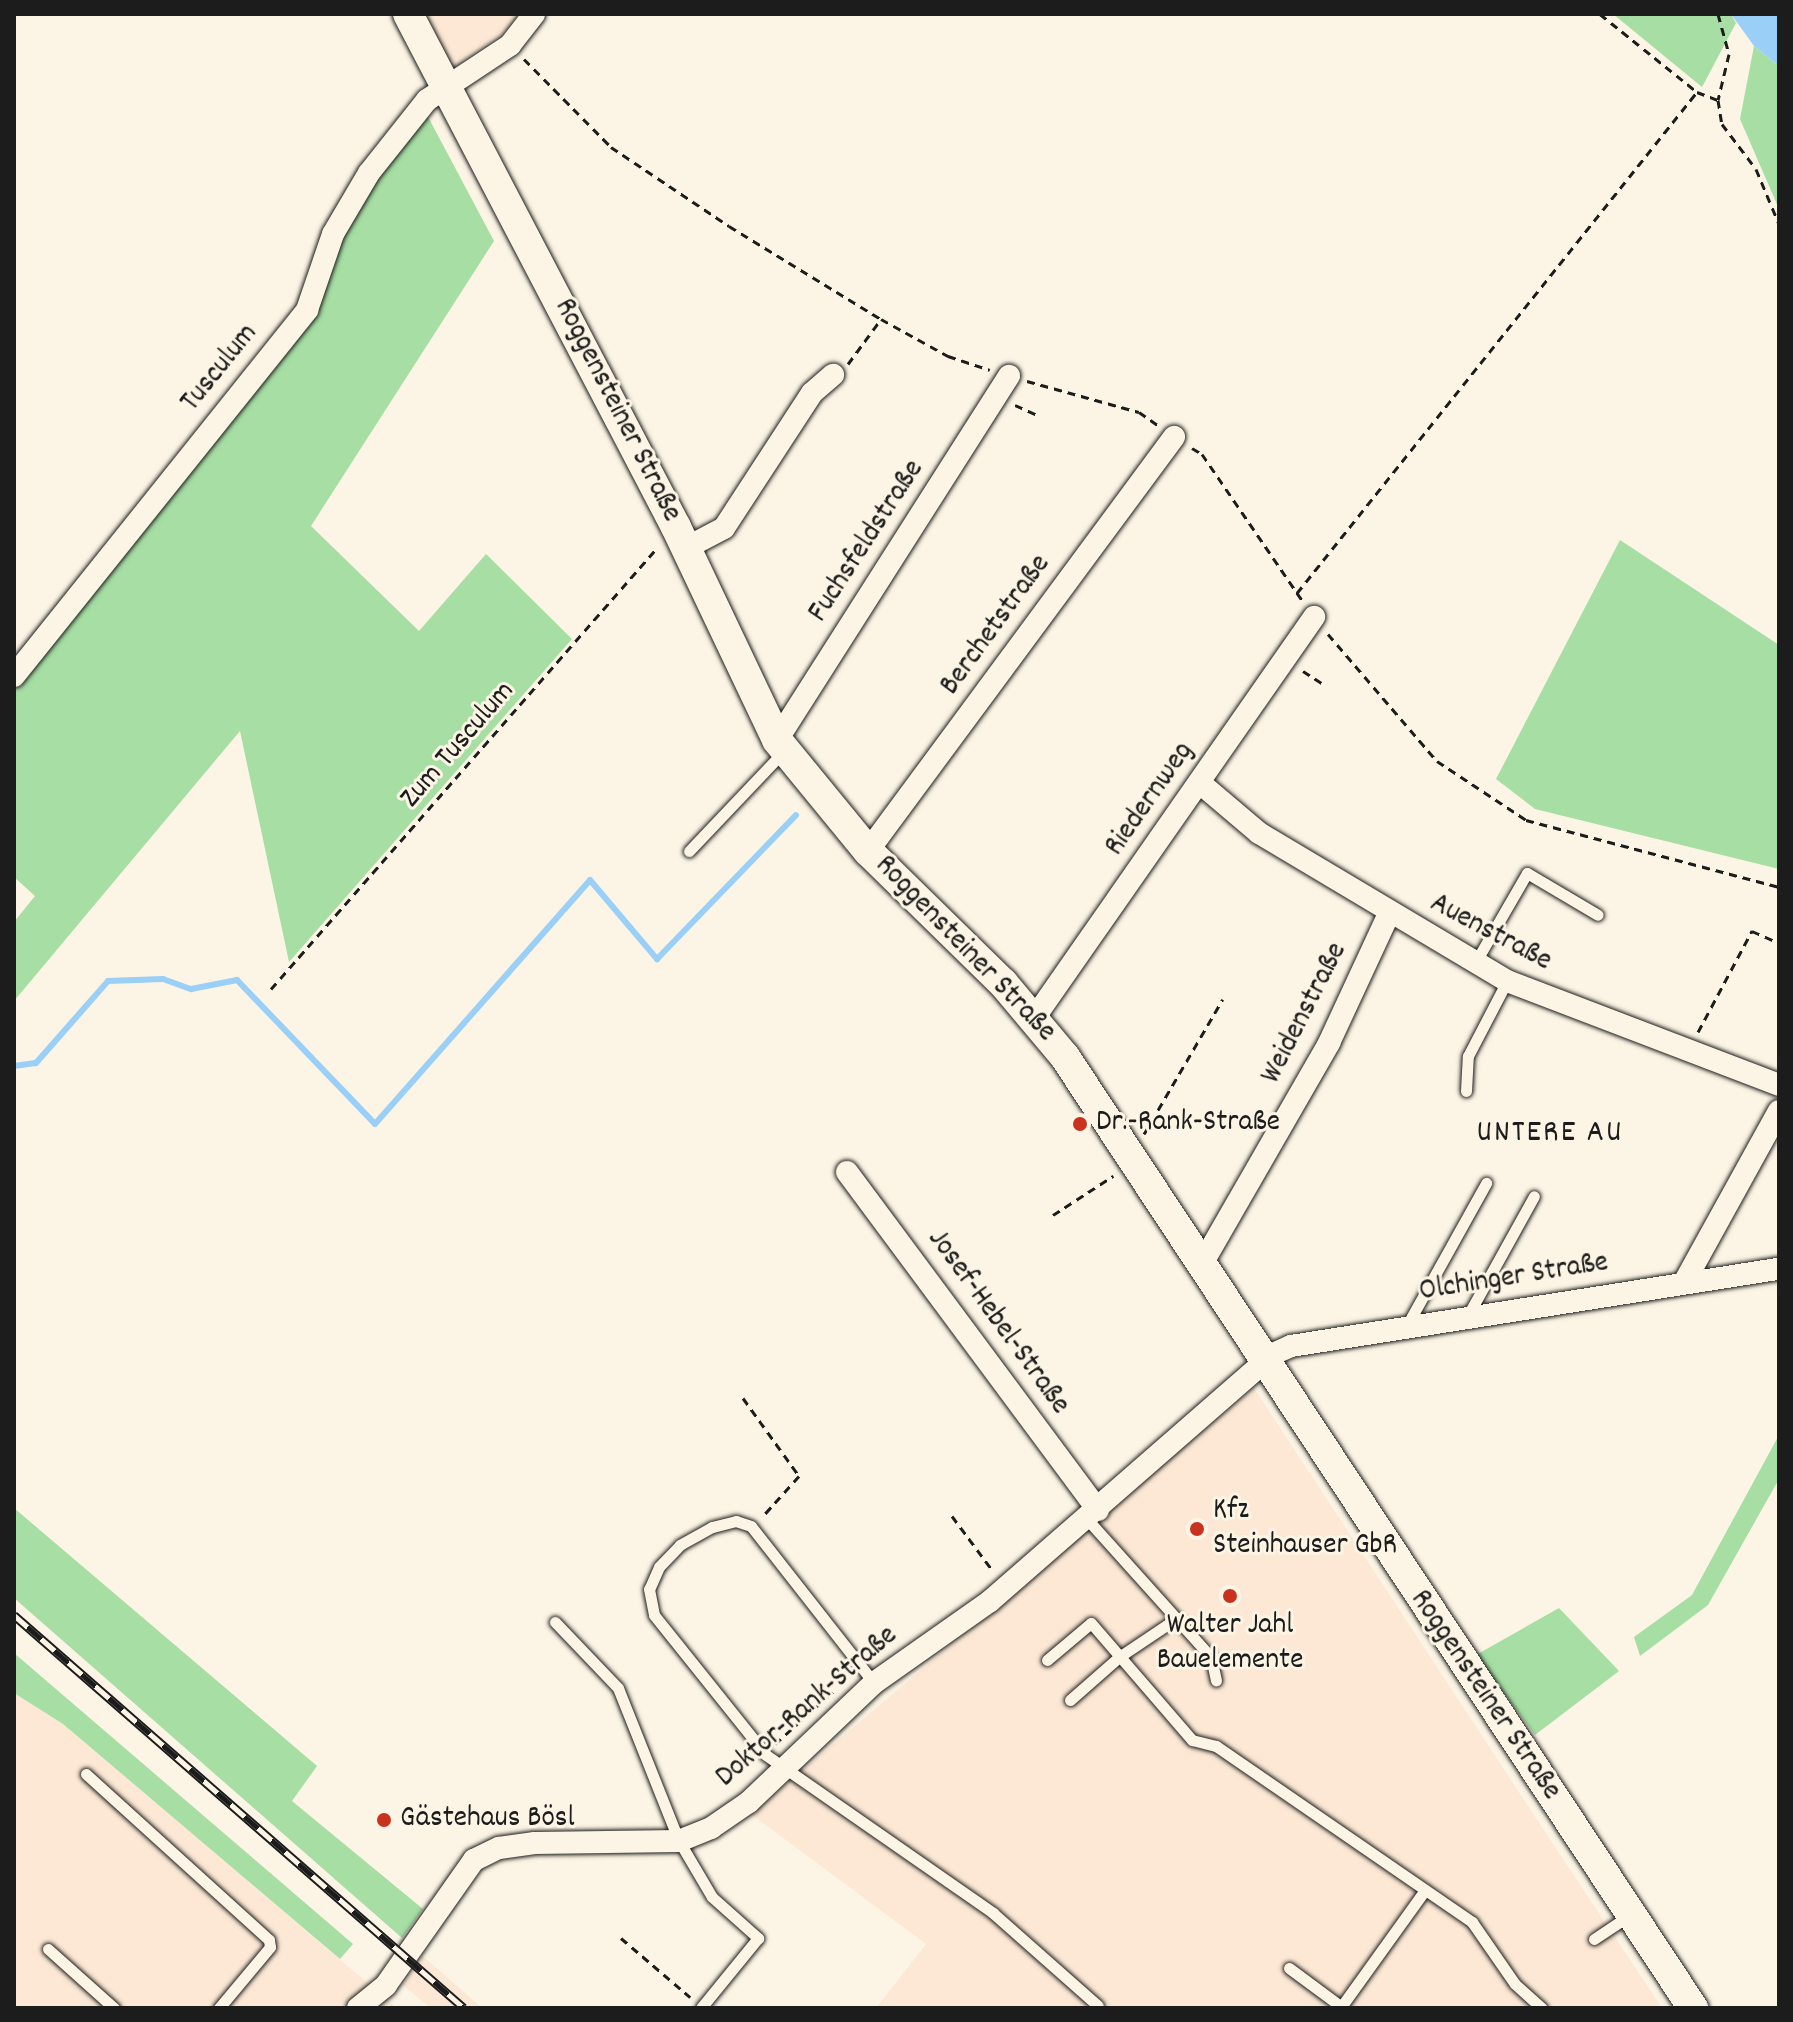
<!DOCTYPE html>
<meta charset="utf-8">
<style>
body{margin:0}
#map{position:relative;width:1793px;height:2022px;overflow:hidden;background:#fcf5e5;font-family:Dekko,sans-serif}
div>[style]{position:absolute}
.built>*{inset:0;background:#fce8d4}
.green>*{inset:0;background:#a6dea3}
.water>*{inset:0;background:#9acff8}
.stream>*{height:6px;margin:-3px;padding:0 3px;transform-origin:3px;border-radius:3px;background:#9acff8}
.path>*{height:3px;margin-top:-1.5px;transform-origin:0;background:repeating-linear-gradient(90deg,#1c1c1c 0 8px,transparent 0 14px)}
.roads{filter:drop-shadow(0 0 2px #1c1c1c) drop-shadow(0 0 2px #1c1c1c)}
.lane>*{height:11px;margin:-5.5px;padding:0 5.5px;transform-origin:5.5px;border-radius:5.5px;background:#fcf5e5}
.street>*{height:22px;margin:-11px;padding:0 11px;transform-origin:11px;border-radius:11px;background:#fcf5e5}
.secondary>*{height:30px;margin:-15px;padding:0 15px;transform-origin:15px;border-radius:15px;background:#fcf5e5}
.rail>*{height:9px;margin-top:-4.5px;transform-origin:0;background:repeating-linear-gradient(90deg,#fcf5e5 0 18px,#1c1c1c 0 36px);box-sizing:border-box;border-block:2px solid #1c1c1c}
.dots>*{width:22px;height:22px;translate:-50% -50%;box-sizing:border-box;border:4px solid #fcf5e5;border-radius:50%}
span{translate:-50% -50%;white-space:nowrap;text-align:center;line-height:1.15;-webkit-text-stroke:6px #fcf5e5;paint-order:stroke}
.street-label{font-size:30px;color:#1c1c1c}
.poi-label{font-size:30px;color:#1c1c1c}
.left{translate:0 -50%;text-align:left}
.neighbourhood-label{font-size:32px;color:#1c1c1c;letter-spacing:2px}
.frame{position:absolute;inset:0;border:16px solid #1c1c1c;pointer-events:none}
</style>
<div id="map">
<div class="built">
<i style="clip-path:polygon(423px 14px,519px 14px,502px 34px,452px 68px)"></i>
<i style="clip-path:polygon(1254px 1388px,1549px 1838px,1662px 2008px,876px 2008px,926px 1944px,751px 1814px)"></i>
<i style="clip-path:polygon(14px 1693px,63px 1724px,397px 2008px,14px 2008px)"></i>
<i style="clip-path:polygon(423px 1956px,482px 2008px,430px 2008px,403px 1985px)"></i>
</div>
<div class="green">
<i style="clip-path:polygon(1613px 14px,1731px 14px,1736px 23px,1702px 87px)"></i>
<i style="clip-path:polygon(1754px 46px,1779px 66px,1779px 209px,1740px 119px)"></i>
<i style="clip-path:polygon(426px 113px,494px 241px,311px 526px,419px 631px,486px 554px,572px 639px,289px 962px,240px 731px,14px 1001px,14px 922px,35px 896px,14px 877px,14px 687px,313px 313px,339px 237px,375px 177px)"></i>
<i style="clip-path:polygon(1620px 540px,1779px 645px,1779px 869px,1535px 809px,1496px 779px)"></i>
<i style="clip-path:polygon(1779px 1435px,1779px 1479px,1708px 1605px,1640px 1656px,1634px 1637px,1692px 1595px)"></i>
<i style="clip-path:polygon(14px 1508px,317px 1766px,292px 1801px,423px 1909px,402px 1938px,14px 1598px)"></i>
<i style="clip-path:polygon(1559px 1608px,1619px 1671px,1535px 1735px,1476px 1655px)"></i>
<i style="clip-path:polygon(14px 1653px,353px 1944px,340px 1959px,63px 1724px,14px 1693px)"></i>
</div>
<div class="water">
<i style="clip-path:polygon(1731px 14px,1779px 14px,1779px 66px,1754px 46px)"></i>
</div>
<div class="stream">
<i style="left:14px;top:1066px;width:22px;rotate:-8deg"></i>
<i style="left:36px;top:1063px;width:109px;rotate:-48.7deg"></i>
<i style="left:108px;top:981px;width:55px;rotate:-2.1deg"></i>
<i style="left:163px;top:979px;width:30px;rotate:20deg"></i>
<i style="left:191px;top:989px;width:47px;rotate:-11.1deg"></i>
<i style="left:237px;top:980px;width:199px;rotate:46.2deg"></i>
<i style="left:375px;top:1124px;width:325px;rotate:-48.6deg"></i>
<i style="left:590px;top:880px;width:104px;rotate:49.7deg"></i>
<i style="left:657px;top:959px;width:200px;rotate:-46deg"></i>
</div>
<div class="path">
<i style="left:1600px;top:14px;width:124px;rotate:38.8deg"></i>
<i style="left:1718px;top:14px;width:41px;rotate:74.6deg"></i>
<i style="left:1729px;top:54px;width:47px;rotate:103.4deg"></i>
<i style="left:1718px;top:100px;width:24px;rotate:81deg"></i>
<i style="left:1722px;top:124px;width:56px;rotate:52.9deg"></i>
<i style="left:1756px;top:169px;width:60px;rotate:67.3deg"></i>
<i style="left:524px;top:59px;width:124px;rotate:45.3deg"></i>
<i style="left:611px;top:147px;width:142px;rotate:33.8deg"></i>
<i style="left:729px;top:226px;width:178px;rotate:31.5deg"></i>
<i style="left:881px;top:319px;width:77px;rotate:28.9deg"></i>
<i style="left:948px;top:356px;width:44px;rotate:18.4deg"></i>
<i style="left:848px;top:364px;width:56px;rotate:-53.7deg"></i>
<i style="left:1027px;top:381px;width:116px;rotate:15.5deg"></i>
<i style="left:1139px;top:412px;width:24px;rotate:35deg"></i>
<i style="left:1015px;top:405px;width:24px;rotate:24deg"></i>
<i style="left:1192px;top:448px;width:12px;rotate:31deg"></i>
<i style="left:1202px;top:454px;width:177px;rotate:55.6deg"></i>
<i style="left:1297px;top:593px;width:641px;rotate:-51.4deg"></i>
<i style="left:1697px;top:92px;width:22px;rotate:21deg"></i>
<i style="left:1328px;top:634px;width:167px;rotate:49.4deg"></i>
<i style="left:1437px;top:761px;width:107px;rotate:33.5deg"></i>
<i style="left:1526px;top:820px;width:262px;rotate:14.8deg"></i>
<i style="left:1303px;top:671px;width:24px;rotate:33deg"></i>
<i style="left:271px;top:989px;width:586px;rotate:-48.8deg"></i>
<i style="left:1698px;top:1032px;width:115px;rotate:-61.9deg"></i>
<i style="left:1752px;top:931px;width:30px;rotate:24deg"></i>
<i style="left:1144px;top:1134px;width:156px;rotate:-59.7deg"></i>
<i style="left:1053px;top:1215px;width:72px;rotate:-33deg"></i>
<i style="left:743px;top:1398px;width:96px;rotate:54.3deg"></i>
<i style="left:799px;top:1476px;width:54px;rotate:132deg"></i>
<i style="left:952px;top:1516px;width:69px;rotate:53.3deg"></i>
<i style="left:775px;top:1744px;width:84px;rotate:-42.1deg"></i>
<i style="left:621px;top:1938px;width:91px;rotate:40.5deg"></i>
</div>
<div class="roads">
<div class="lane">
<i style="left:689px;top:851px;width:139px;rotate:-46.5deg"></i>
<i style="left:1475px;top:963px;width:104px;rotate:-60deg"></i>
<i style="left:1527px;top:873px;width:82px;rotate:30.6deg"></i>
<i style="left:1466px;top:1091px;width:35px;rotate:-87deg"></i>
<i style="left:1468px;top:1056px;width:85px;rotate:-62.5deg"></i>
<i style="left:1467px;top:1317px;width:138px;rotate:-61deg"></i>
<i style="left:1406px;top:1327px;width:165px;rotate:-60.9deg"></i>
<i style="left:1087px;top:1519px;width:186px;rotate:48.1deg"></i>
<i style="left:1211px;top:1657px;width:24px;rotate:78deg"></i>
<i style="left:555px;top:1622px;width:91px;rotate:46.3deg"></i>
<i style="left:618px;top:1688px;width:165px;rotate:68.3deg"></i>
<i style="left:679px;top:1841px;width:65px;rotate:59.5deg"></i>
<i style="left:712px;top:1897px;width:62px;rotate:41.7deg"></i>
<i style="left:758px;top:1938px;width:90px;rotate:129.2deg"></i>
<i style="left:1047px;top:1660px;width:57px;rotate:-40.1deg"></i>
<i style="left:1091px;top:1623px;width:155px;rotate:49.2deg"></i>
<i style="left:1192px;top:1740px;width:25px;rotate:14deg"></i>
<i style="left:1216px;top:1746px;width:311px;rotate:34.5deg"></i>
<i style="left:1472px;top:1922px;width:75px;rotate:55.3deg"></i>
<i style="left:1515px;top:1984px;width:36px;rotate:42deg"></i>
<i style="left:874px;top:1683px;width:199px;rotate:-128.1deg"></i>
<i style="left:751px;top:1526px;width:16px;rotate:-162deg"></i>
<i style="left:736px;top:1521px;width:25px;rotate:166deg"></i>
<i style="left:712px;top:1527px;width:37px;rotate:151deg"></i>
<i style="left:680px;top:1545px;width:30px;rotate:134deg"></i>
<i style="left:659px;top:1567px;width:24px;rotate:114deg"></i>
<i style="left:649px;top:1589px;width:26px;rotate:79deg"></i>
<i style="left:654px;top:1615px;width:179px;rotate:51.3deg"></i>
<i style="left:766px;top:1755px;width:277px;rotate:34.8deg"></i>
<i style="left:993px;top:1913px;width:140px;rotate:41.5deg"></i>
<i style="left:1070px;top:1700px;width:65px;rotate:-41.3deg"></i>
<i style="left:1119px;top:1657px;width:70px;rotate:-33.9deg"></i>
<i style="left:86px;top:1774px;width:247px;rotate:42.2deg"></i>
<i style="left:269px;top:1940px;width:7px;rotate:82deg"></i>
<i style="left:270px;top:1947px;width:80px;rotate:129.9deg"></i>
<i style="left:1594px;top:1939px;width:43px;rotate:-33.7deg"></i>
<i style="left:48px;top:1949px;width:89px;rotate:41.8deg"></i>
<i style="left:1289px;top:1968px;width:67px;rotate:36.5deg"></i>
<i style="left:1341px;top:2007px;width:140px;rotate:-54.3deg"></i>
</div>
<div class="street">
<i style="left:686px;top:548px;width:43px;rotate:-27.8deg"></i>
<i style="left:724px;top:528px;width:161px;rotate:-56.9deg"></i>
<i style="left:812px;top:393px;width:28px;rotate:-41deg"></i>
<i style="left:14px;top:676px;width:469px;rotate:-51.3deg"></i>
<i style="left:307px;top:310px;width:80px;rotate:-71.1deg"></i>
<i style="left:333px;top:234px;width:71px;rotate:-59.5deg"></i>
<i style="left:369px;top:173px;width:93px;rotate:-51.5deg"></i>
<i style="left:427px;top:100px;width:100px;rotate:-33.5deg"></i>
<i style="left:510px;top:45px;width:39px;rotate:-52deg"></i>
<i style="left:777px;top:740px;width:432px;rotate:-57.5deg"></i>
<i style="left:1200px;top:783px;width:77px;rotate:40.3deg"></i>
<i style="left:1259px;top:833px;width:289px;rotate:30.8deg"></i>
<i style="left:1507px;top:981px;width:291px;rotate:20.9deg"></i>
<i style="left:868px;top:851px;width:515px;rotate:-53.53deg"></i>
<i style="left:1035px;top:1017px;width:488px;rotate:-55.1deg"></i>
<i style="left:847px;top:1172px;width:421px;rotate:53.4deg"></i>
<i style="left:1202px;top:1264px;width:255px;rotate:-60.1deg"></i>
<i style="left:1329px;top:1043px;width:142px;rotate:-65.1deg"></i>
<i style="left:1685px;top:1281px;width:194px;rotate:-61.1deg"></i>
<i style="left:358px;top:2008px;width:36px;rotate:-39deg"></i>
<i style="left:386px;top:1985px;width:153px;rotate:-54.9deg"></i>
<i style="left:474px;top:1860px;width:28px;rotate:-26deg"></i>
<i style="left:499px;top:1848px;width:36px;rotate:-8deg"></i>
<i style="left:535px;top:1843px;width:144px;rotate:-0.8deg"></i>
<i style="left:679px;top:1841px;width:35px;rotate:-22deg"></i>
<i style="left:711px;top:1828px;width:46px;rotate:-34.4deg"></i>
<i style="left:749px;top:1802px;width:173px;rotate:-43.6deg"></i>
<i style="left:874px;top:1683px;width:141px;rotate:-35.2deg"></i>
<i style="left:989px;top:1602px;width:377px;rotate:-41.1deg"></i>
<i style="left:1273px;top:1354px;width:20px;rotate:-24deg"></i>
<i style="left:1291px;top:1346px;width:494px;rotate:-9deg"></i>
</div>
<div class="secondary">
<i style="left:408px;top:14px;width:579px;rotate:62.42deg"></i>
<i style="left:676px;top:527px;width:236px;rotate:64.6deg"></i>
<i style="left:777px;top:740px;width:144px;rotate:50.7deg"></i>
<i style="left:868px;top:851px;width:189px;rotate:44.4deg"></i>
<i style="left:1003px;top:983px;width:97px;rotate:50deg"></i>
<i style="left:1065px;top:1057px;width:1140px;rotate:56.56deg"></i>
</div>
</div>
<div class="rail">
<i style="left:14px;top:1615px;width:597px;rotate:41.13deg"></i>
</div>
<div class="dots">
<i style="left:1080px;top:1124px;background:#c8321e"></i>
<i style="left:1197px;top:1529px;background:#c8321e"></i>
<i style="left:1230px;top:1596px;background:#c8321e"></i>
<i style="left:384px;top:1820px;background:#c8321e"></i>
</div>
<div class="street-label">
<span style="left:221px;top:369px;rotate:-51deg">Tusculum</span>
<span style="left:616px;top:411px;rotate:63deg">Roggensteiner Straße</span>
<span style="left:868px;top:542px;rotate:-57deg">Fuchsfeldstraße</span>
<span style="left:997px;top:626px;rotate:-54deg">Berchetstraße</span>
<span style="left:459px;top:746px;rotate:-49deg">Zum Tusculum</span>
<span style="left:1151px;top:800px;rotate:-55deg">Riedernweg</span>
<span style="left:1490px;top:934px;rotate:28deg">Auenstraße</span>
<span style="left:964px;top:950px;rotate:46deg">Roggensteiner Straße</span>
<span style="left:1306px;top:1014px;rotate:-63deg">Weidenstraße</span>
<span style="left:1514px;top:1279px;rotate:-9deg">Olchinger Straße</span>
<span style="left:997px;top:1323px;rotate:54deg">Josef-Hebel-Straße</span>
<span style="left:1484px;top:1696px;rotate:56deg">Roggensteiner Straße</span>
<span style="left:808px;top:1708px;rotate:-41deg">Doktor-Rank-Straße</span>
</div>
<div class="poi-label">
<span class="left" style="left:1096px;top:1124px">Dr.-Rank-Straße</span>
<span class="left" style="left:1213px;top:1529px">Kfz<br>Steinhauser GbR</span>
<span style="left:1230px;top:1644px">Walter Jahl<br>Bauelemente</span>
<span class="left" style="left:400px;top:1820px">Gästehaus Bösl</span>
</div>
<div class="neighbourhood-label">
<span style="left:1550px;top:1134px">UNTERE AU</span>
</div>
<div class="frame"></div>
</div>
